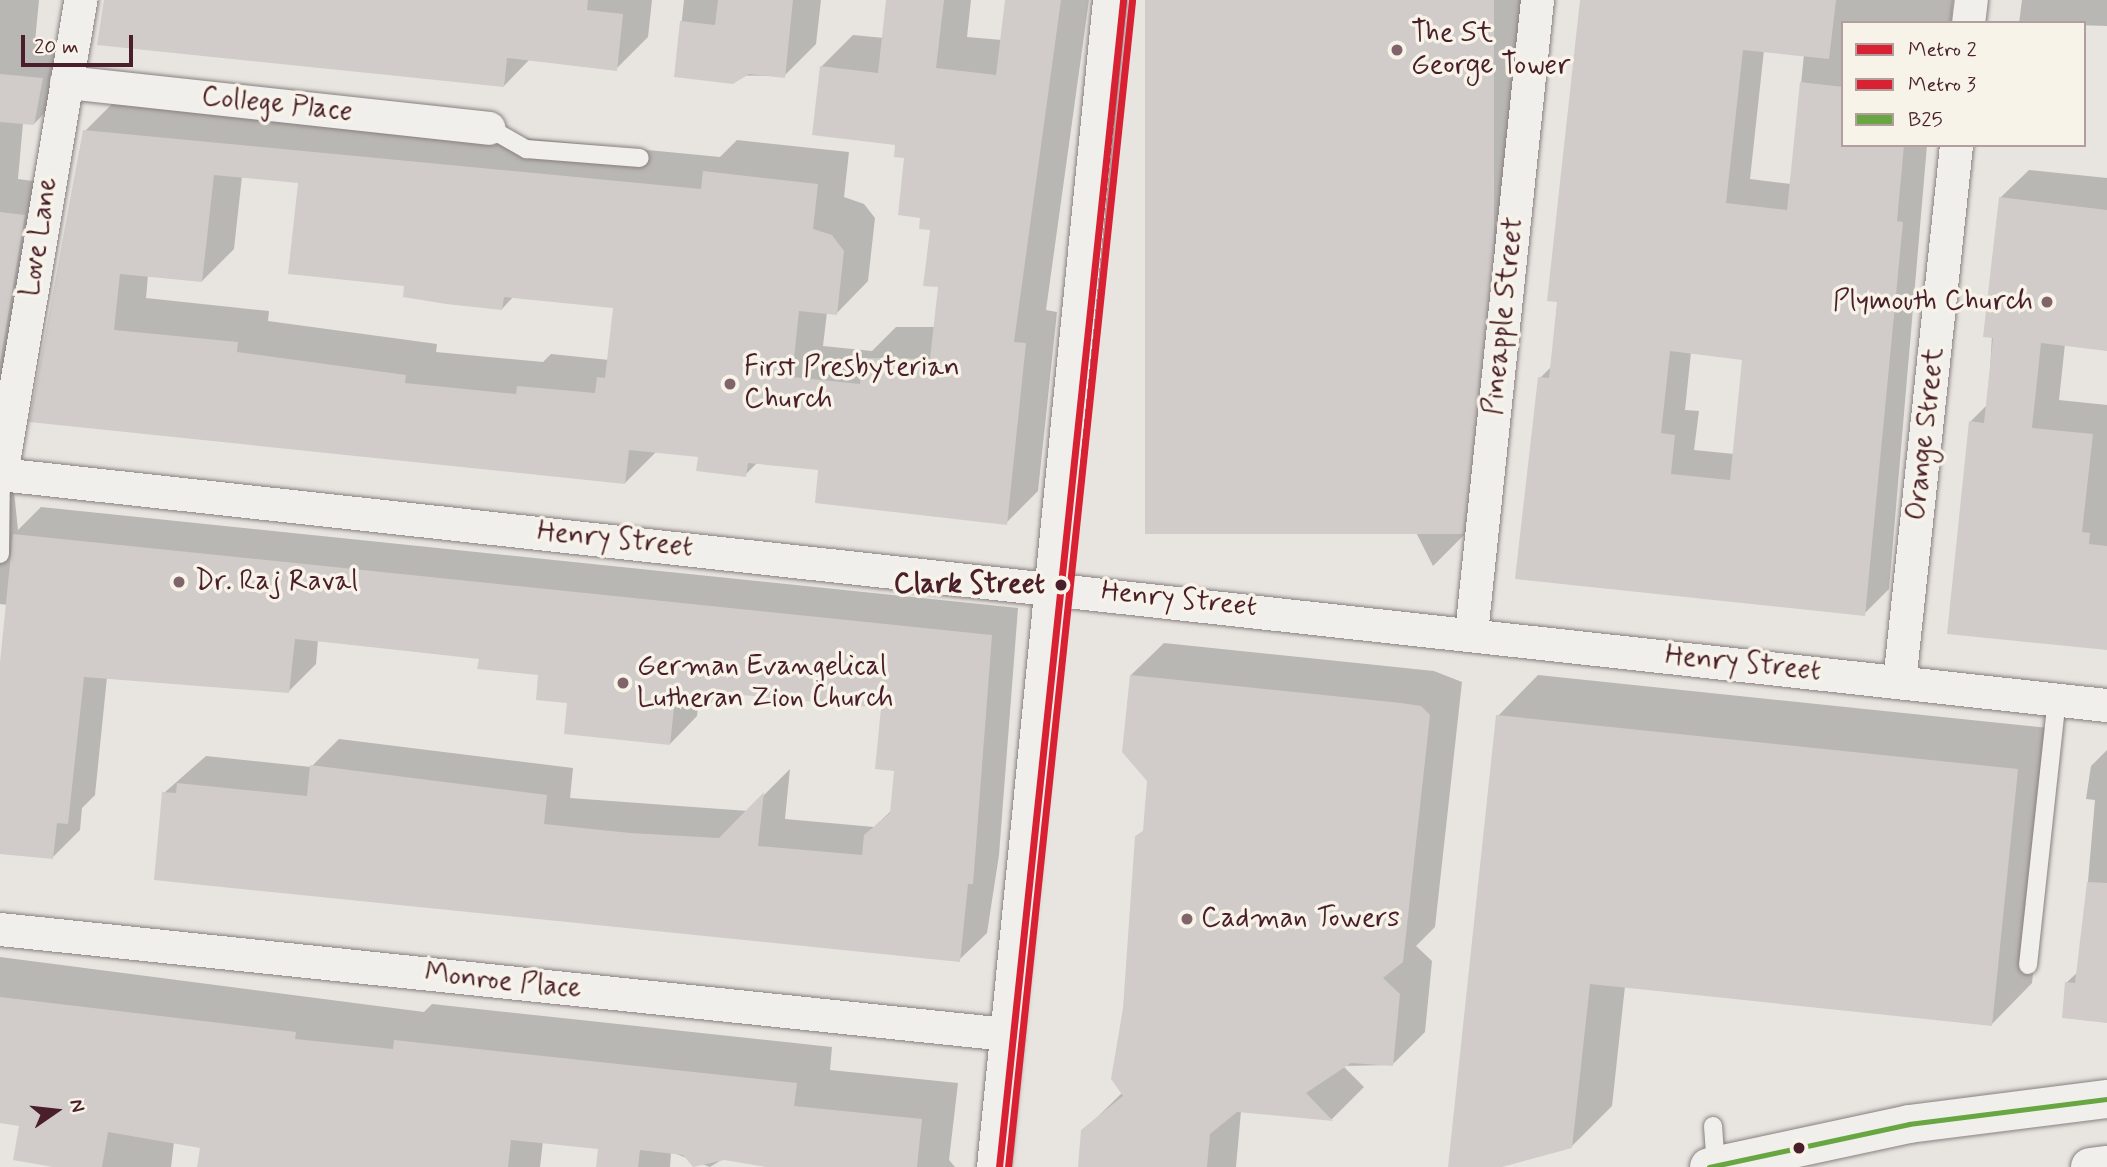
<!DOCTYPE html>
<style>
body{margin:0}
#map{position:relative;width:2107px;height:1167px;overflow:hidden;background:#e8e5e0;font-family:Mynerve,sans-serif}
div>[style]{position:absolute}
.shadow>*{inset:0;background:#0003}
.building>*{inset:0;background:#d1ccc9;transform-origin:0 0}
.roads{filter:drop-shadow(0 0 2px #898080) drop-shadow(0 0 2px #898080)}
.lane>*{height:18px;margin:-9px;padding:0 9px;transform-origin:9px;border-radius:9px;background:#f0efeb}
.street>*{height:33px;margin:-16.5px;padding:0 16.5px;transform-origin:16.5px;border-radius:16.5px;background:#f0efeb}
.primary>*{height:38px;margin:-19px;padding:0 19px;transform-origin:19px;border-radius:19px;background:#f0efeb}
.bus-1>*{height:5px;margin:-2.5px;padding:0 2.5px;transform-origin:2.5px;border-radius:2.5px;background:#67a641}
.metro-1>*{height:7px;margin:-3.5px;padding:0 3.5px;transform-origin:3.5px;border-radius:3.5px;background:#d82233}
.metro-2>*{height:7px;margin:-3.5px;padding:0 3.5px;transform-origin:3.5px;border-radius:3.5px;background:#d82233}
.dots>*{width:19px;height:19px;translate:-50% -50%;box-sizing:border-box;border:4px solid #f7f3e8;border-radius:50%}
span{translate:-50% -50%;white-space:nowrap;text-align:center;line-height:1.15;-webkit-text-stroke:7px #f7f3e8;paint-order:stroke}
.poi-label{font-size:28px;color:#4a1f2b}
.left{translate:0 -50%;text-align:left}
.right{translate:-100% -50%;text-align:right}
.street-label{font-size:28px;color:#4a1f2b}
.stop-label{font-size:28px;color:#4a1f2b;font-weight:700}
.legend{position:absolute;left:1841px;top:21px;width:245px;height:126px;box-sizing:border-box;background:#f7f3e8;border:2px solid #b29e9c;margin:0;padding:9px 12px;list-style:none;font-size:21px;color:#4a1f2b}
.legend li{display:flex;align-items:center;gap:14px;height:35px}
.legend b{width:35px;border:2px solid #b29e9c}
.north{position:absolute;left:21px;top:1076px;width:70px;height:70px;-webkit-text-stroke:5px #f7f3e8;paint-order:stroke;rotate:76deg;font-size:19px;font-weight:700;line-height:28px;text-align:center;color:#4a1f2b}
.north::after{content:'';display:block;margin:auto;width:24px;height:32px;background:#4a1f2b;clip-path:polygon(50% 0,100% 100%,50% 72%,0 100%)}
.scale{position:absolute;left:21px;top:35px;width:112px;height:32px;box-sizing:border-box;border:4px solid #4a1f2b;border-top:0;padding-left:9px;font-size:21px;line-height:24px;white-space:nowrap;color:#4a1f2b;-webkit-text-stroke:5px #f7f3e8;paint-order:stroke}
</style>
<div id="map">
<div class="shadow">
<i style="clip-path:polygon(0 0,39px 0,35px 42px,75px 46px,66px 91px,34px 124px,23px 123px,18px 179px,56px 184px,0 412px)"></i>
<i style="clip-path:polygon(106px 0,652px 0,648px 37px,616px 69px,530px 59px,504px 86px)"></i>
<i style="clip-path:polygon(684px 0,821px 0,816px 44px,784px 76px,676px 75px)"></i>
<i style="clip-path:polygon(evenodd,888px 0,971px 0,967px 37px,1002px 40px,1006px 0,1089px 0,1046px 310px,1057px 312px,1038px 491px,1006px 523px,820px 469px,758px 462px,745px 475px,700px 455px,657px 451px,625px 483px,31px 421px,85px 131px,117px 99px,720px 157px,737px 140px,849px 152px,844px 197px,864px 204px,875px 218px,868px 281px,836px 314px,827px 312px,823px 346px,872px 351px,896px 327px,935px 327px,940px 286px,932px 228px,922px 216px,906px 157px,821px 67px,853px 35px,884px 38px,888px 0,242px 176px,300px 182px,406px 285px,502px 309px,514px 296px,615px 307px,609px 360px,551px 354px,543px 362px,436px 352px,437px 344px,268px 321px,269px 311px,146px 298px,148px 275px,202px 281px,234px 249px,242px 176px)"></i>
<i style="clip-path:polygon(1147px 0,1522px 0,1466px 533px,1433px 566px)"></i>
<i style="clip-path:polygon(evenodd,1582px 0,1953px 0,1951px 23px,1843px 23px,1843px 145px,1927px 145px,1889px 589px,1864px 614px,1516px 577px,1540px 378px,1552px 366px,1582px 0,1764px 50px,1804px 54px,1791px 184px,1750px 179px,1764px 50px,1582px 0,1691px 352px,1744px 358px,1734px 454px,1694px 450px,1699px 411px,1685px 410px,1691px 352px)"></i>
<i style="clip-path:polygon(2022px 0,2107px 0,2107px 26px,2019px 23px)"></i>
<i style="clip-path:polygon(2029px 170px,2107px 178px,2107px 349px,2065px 344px,2059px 400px,2107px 405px,2107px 649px,1970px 422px,1988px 404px,2000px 198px)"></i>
<i style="clip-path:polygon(0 489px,14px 491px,18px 530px,41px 507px,1018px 608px,999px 855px,987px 933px,959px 960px,164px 793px,206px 756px,311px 767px,339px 739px,573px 768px,570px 798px,748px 811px,790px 769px,785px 819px,874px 827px,892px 810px,896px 770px,883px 706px,739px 693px,729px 702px,699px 699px,697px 716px,670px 744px,569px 701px,540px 674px,481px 658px,318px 640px,316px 664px,289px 691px,107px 677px,95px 795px,82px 808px,80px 830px,53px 857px,0 852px,0 676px,8px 605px,0 604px)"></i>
<i style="clip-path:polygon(1164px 643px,1434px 671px,1462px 682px,1435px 927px,1416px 946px,1432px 961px,1425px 1032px,1392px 1065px,1343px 1066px,1364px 1087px,1332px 1119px,1241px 1111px,1236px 1167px,1079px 1167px,1083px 1131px,1123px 1092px,1137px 837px,1145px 829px,1149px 781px,1131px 675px)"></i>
<i style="clip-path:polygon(1538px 675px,2058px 729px,2032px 983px,1992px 1024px,1625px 986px,1612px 1106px,1571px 1147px,1495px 1167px,1449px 1167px,1498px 716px)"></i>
<i style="clip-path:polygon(2107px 750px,2107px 1021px,2066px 983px,2079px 971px,2085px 916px,2095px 800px,2086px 799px,2091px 766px)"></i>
<i style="clip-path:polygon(0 957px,424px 1012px,432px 1004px,832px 1047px,830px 1070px,958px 1083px,949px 1160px,955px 1167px,768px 1167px,723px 1159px,710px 1167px,671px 1152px,670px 1167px,597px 1167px,600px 1147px,543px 1141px,540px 1167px,199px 1167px,202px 1146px,174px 1142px,171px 1167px,63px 1167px,21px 1124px,0 1121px)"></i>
</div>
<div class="building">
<i style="clip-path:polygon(104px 0,588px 0,587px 10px,623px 14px,617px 71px,507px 58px,504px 87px,97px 45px)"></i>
<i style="clip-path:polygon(718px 0,793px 0,785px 78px,749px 74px,733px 84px,674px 77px,680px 21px,715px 25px)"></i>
<i style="clip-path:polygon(evenodd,886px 0,944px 0,936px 68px,996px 75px,1005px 0,1061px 0,1014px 342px,1026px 343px,1007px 525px,815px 503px,818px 470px,748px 463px,746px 477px,696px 471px,698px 457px,629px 450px,625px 484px,29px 422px,83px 130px,701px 189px,703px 171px,818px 184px,813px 229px,832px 235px,844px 251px,837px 315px,799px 311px,792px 377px,860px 384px,863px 358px,930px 359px,938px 287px,923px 286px,930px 230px,919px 229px,920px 218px,898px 215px,904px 158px,894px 157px,895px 145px,812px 135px,820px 66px,878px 73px,886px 0,214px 175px,298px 183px,288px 274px,404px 286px,403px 297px,446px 304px,502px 310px,504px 297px,613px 308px,605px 378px,597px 377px,595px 393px,517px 386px,516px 394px,405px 383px,406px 375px,237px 352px,238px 342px,114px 330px,120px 274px,202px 282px,214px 175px)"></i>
<i style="left:1145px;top:0;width:349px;height:534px"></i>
<i style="clip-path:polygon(evenodd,1580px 0,1836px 0,1829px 59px,1743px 50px,1726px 203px,1787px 210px,1800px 82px,1843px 87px,1843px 145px,1904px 145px,1897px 221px,1903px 222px,1865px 616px,1515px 579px,1538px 377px,1549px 378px,1557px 302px,1547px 301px,1580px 0,1670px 351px,1742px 360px,1730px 480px,1671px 474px,1675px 435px,1661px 433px,1670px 351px)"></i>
<i style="clip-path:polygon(0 74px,43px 78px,34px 125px,0 122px)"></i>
<i style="clip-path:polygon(1999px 197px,2107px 210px,2107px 351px,2041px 343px,2032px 428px,2093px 434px,2082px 532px,2090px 533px,2089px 544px,2107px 546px,2107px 650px,1947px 634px,1969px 421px,1984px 423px,1993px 338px,1983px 337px)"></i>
<i style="clip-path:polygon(0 212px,25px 215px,0 363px)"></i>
<i style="clip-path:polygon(13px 534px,992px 635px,973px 884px,968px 884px,960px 962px,154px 880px,162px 792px,176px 793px,177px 783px,307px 796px,310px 765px,547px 795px,544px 824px,630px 833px,719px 838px,764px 792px,758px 846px,862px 855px,864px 835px,890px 813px,894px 771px,875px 769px,881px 708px,731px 694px,730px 704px,675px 699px,670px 745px,564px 734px,567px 703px,536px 700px,538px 675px,477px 669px,479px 659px,352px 645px,295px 639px,289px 693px,84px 677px,68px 824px,57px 823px,53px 859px,0 854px,0 662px)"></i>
<i style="clip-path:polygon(1130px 675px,1401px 703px,1421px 706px,1430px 715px,1403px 962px,1383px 978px,1400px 994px,1393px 1066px,1351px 1063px,1306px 1093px,1333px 1121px,1237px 1112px,1210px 1134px,1207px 1167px,1078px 1167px,1081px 1130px,1123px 1096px,1111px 1079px,1123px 1008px,1135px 836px,1143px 831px,1147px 781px,1122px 752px)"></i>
<i style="clip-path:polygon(1496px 715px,2018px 769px,1992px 1026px,1590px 984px,1572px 1148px,1502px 1167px,1448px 1167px)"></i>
<i style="clip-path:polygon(2087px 882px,2107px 883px,2107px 1023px,2062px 1018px,2065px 982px,2075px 983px)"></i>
<i style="clip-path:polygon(0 997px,296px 1032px,295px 1039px,393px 1049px,394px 1040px,797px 1083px,794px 1106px,922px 1119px,917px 1167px,767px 1167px,724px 1160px,693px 1167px,683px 1155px,640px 1150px,638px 1167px,596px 1167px,598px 1149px,511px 1140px,508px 1167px,197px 1167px,200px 1148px,108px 1132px,102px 1167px,53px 1167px,13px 1160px,19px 1126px,0 1123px)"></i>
</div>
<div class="roads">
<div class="lane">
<i style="left:489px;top:128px;width:43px;rotate:29.6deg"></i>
<i style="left:526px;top:149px;width:114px;rotate:4.5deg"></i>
<i style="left:0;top:554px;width:80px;rotate:-89.3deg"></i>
<i style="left:2028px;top:965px;width:267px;rotate:-83.8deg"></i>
<i style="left:1713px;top:1126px;width:41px;rotate:85.8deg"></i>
</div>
<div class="street">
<i style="left:1968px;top:23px;width:23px;rotate:-83deg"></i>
<i style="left:66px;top:82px;width:425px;rotate:6.2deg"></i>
<i style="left:0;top:474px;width:2120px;rotate:6.26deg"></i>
<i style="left:1px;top:474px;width:481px;rotate:-80.5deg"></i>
<i style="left:1471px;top:633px;width:636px;rotate:-84.05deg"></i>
<i style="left:1899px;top:682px;width:540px;rotate:-83.94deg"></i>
<i style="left:0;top:929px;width:1011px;rotate:5.96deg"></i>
<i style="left:993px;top:1167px;width:1173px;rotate:-84.32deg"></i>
</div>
<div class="primary">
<i style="left:1709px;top:1167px;width:205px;rotate:-12.1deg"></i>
<i style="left:1909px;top:1124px;width:200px;rotate:-7.2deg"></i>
<i style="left:2090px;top:1167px;width:17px;rotate:-7deg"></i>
</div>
</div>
<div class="bus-1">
<i style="left:1709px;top:1167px;width:205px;rotate:-12.1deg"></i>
<i style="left:1909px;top:1124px;width:200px;rotate:-7.2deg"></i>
</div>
<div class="metro-1">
<i style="left:999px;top:1167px;width:1174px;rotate:-83.93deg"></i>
</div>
<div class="metro-2">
<i style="left:1008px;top:1167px;width:1173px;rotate:-83.93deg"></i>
</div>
<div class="dots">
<i style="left:1397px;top:50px;background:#81646a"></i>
<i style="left:2047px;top:302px;background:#81646a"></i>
<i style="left:730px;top:384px;background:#81646a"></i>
<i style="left:179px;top:582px;background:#81646a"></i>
<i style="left:1061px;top:585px;background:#4a1f2b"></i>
<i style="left:623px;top:683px;background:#81646a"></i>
<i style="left:1187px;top:919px;background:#81646a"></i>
<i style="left:1799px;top:1148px;background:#4a1f2b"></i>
</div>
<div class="poi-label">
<span class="left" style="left:1411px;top:50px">The St<br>George Tower</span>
<span class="right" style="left:2033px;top:302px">Plymouth Church</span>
<span class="left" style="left:744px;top:384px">First Presbyterian<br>Church</span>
<span class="left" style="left:195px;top:582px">Dr. Raj Raval</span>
<span class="left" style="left:637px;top:683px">German Evangelical<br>Lutheran Zion Church</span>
<span class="left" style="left:1201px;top:919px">Cadman Towers</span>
</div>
<div class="street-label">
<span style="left:277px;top:105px;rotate:6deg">College Place</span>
<span style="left:40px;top:237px;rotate:-81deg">Love Lane</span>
<span style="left:1504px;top:316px;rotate:-84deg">Pineapple Street</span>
<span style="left:1926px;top:434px;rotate:-84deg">Orange Street</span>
<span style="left:615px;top:540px;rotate:6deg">Henry Street</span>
<span style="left:1179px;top:600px;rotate:6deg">Henry Street</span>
<span style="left:1743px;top:664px;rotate:6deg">Henry Street</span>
<span style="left:503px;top:982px;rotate:6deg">Monroe Place</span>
</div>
<div class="stop-label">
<span class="right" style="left:1045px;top:585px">Clark Street</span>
</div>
<ul class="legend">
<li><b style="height:9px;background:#d82233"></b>Metro 2</li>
<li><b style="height:9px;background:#d82233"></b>Metro 3</li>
<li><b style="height:9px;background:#67a641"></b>B25</li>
</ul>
<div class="north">N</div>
<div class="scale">20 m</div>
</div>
